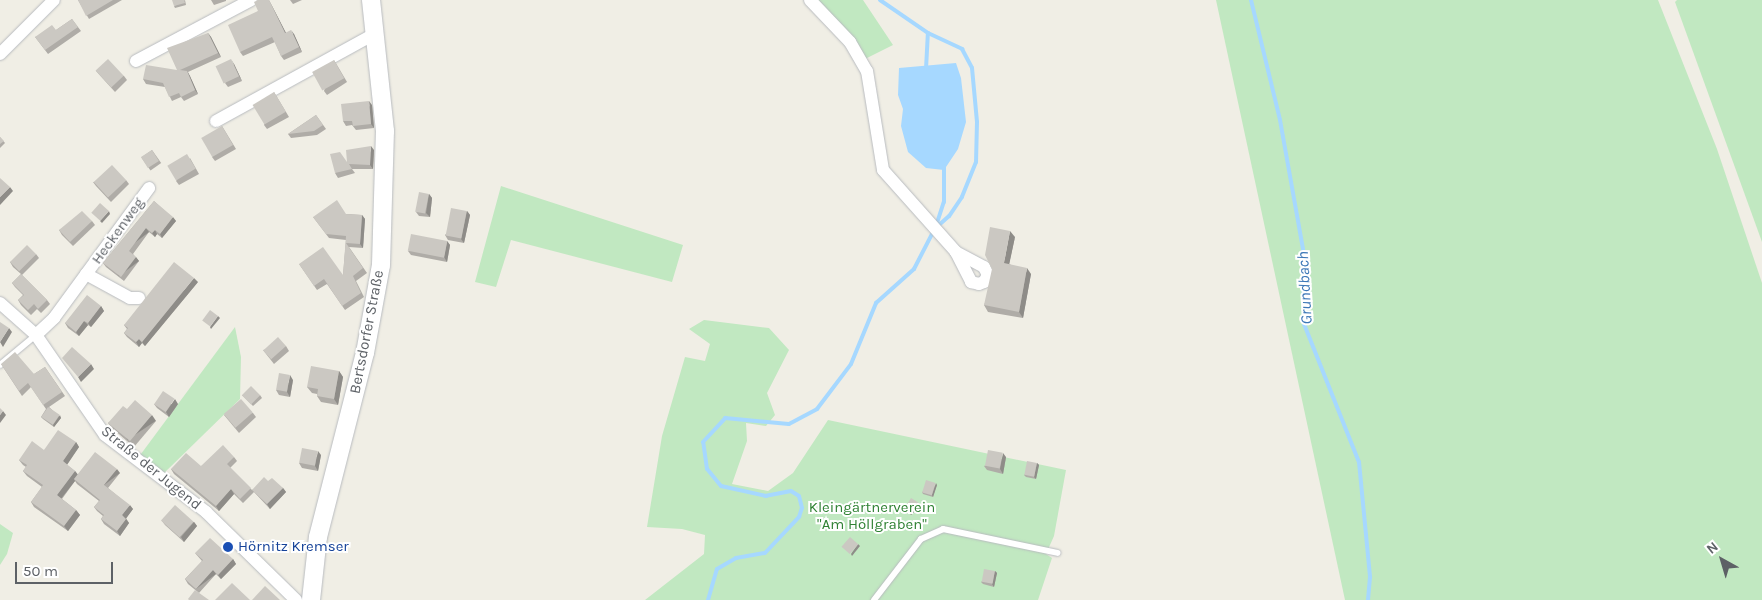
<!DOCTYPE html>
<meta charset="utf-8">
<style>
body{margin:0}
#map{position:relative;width:1762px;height:600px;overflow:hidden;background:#f0eee5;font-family:Karla,sans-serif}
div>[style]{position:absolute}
.green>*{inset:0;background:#c1e8c1}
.water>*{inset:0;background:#a6d8ff}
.stream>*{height:4px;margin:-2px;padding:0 2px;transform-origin:2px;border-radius:2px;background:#a6d8ff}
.roads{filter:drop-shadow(0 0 1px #b8bbbf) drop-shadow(0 0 1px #b8bbbf)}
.service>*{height:6px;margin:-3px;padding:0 3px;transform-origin:3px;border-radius:3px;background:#fff}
.minor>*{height:12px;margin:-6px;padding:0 6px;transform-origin:6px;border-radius:6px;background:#fff}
.secondary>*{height:18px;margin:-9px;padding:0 9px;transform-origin:9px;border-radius:9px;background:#fff}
.wall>*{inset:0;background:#afaca7;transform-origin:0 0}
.shaded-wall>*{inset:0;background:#8e8c88;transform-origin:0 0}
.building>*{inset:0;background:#cbc8c2;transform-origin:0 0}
.dots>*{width:14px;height:14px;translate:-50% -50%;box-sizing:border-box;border:2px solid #fff;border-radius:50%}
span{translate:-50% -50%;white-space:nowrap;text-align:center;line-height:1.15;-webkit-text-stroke:4px #fff;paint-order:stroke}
.street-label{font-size:15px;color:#5d6166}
.park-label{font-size:15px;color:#308234}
.transit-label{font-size:15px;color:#164399}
.left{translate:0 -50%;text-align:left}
.water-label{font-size:16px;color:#3d78b7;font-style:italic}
.north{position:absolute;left:1697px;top:535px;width:50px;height:50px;-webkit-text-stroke:4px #fff;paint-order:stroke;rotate:321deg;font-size:14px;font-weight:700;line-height:20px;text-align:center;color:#5d6166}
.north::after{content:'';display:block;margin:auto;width:18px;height:22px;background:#5d6166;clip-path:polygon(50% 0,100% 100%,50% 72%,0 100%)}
.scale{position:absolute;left:15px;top:562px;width:98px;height:22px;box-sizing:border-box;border:2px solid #5d6166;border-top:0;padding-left:6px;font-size:15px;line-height:18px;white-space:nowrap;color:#5d6166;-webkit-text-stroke:4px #fff;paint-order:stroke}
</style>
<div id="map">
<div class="green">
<i style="clip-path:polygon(814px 0,863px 0,893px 45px,865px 59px)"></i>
<i style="clip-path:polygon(1216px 0,1658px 0,1717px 149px,1762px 283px,1762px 600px,1345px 600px)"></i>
<i style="clip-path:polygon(1677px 0,1762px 0,1762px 242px,1675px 2px)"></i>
<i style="clip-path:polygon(501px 186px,683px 245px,672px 282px,511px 240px,496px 287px,475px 282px)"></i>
<i style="clip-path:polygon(704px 320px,769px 328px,789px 350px,767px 393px,775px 415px,766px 426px,746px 423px,747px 441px,732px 484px,768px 491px,793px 473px,828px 420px,1066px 470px,1054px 536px,1046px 554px,1052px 558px,1038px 600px,645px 600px,704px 554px,705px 535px,682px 529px,647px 527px,662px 436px,685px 357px,705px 361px,710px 344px,689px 329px)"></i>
<i style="clip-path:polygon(235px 327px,241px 357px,240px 399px,161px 476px,138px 458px)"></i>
<i style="clip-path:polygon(0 524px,13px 533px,7px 554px,0 565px)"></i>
</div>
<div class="water">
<i style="clip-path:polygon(956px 63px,961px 78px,966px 122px,958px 149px,944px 170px,926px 168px,908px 152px,901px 126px,903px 109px,898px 95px,899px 68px)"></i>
</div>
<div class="stream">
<i style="left:880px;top:0;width:58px;rotate:34.5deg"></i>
<i style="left:928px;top:33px;width:38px;rotate:25deg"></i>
<i style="left:962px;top:49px;width:21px;rotate:62deg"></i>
<i style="left:972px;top:68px;width:54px;rotate:84.7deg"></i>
<i style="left:977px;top:122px;width:40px;rotate:91.4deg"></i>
<i style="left:976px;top:162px;width:38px;rotate:112deg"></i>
<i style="left:962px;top:197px;width:23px;rotate:124deg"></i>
<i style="left:949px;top:216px;width:15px;rotate:138deg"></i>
<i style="left:1251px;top:0;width:123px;rotate:76.4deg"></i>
<i style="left:1280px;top:120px;width:131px;rotate:79.9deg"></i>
<i style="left:1303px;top:249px;width:75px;rotate:89.2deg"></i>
<i style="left:1304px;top:324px;width:149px;rotate:68.3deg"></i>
<i style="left:1359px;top:462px;width:116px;rotate:84.5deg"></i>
<i style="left:1370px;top:577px;width:23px;rotate:95deg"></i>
<i style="left:926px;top:69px;width:36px;rotate:-87deg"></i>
<i style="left:936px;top:226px;width:25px;rotate:-72deg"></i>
<i style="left:944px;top:202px;width:36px;rotate:-90deg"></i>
<i style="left:708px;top:600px;width:32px;rotate:-74deg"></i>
<i style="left:717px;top:569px;width:22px;rotate:-30deg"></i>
<i style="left:736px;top:558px;width:29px;rotate:-10deg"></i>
<i style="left:765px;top:553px;width:50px;rotate:-46.6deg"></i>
<i style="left:799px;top:517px;width:9px;rotate:-72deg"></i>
<i style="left:802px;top:508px;width:12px;rotate:-104deg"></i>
<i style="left:799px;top:496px;width:9px;rotate:-148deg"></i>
<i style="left:791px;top:491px;width:25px;rotate:169deg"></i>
<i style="left:766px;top:496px;width:46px;rotate:-167.5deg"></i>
<i style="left:721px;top:486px;width:22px;rotate:-129deg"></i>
<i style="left:707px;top:469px;width:27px;rotate:-98deg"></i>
<i style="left:703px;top:442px;width:33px;rotate:-47deg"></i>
<i style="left:725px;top:418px;width:64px;rotate:5.4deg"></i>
<i style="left:789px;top:424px;width:32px;rotate:-28deg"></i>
<i style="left:817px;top:409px;width:56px;rotate:-52.9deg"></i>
<i style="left:851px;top:364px;width:66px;rotate:-67.7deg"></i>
<i style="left:876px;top:303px;width:51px;rotate:-41.8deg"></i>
<i style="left:914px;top:269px;width:42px;rotate:-62.8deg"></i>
</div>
<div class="roads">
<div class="service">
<i style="left:0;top:365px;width:47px;rotate:-39.8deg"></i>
<i style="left:874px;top:600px;width:77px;rotate:-52.4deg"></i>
<i style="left:921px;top:539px;width:24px;rotate:-24deg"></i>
<i style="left:943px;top:529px;width:117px;rotate:11.8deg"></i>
</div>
<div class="minor">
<i style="left:810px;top:0;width:58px;rotate:46.4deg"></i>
<i style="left:850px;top:42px;width:34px;rotate:60deg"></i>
<i style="left:867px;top:71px;width:100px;rotate:80.8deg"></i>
<i style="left:883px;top:170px;width:110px;rotate:48.3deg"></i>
<i style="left:956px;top:252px;width:34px;rotate:63deg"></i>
<i style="left:971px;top:282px;width:8px;rotate:14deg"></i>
<i style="left:979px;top:284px;width:5px;rotate:-22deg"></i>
<i style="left:984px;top:282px;width:8px;rotate:-60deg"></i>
<i style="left:988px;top:275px;width:9px;rotate:-117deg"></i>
<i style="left:984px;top:267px;width:32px;rotate:-152deg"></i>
<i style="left:0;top:54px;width:76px;rotate:-45deg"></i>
<i style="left:136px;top:61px;width:130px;rotate:-27.9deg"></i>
<i style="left:216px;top:121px;width:183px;rotate:-28.8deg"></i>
<i style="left:86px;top:274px;width:50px;rotate:28.6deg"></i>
<i style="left:130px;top:298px;width:9px"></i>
<i style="left:0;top:303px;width:48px;rotate:41.6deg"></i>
<i style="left:36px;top:335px;width:121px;rotate:55.4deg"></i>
<i style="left:105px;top:435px;width:127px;rotate:37.3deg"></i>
<i style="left:206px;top:512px;width:126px;rotate:44.4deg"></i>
<i style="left:36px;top:335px;width:25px;rotate:-43deg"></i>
<i style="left:54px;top:318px;width:161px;rotate:-53.8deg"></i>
</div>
<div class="secondary">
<i style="left:311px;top:600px;width:63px;rotate:-83.7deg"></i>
<i style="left:318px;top:537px;width:190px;rotate:-75.7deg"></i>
<i style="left:365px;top:353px;width:89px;rotate:-79.7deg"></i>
<i style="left:381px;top:265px;width:134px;rotate:-88.3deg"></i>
<i style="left:385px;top:131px;width:132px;rotate:-96.1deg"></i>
</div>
</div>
<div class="wall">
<i style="clip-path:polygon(78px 0,122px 0,89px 19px)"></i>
<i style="clip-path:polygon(185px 0,186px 5px,175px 8px,174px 6px)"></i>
<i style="clip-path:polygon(211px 0,226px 0,226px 1px,214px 5px)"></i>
<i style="clip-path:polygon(269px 0,286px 33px,294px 34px,302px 52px,284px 60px,281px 56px,275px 42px,243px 56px,240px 52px,258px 11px)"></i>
<i style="clip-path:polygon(290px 0,302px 0,293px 4px)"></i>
<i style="clip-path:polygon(72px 19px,81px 31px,48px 54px,35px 37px,56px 30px)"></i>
<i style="clip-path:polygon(208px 33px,211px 37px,221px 57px,188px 72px,198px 94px,184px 101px,181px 97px,172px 101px,165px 87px,146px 84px,143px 79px,177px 70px)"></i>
<i style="clip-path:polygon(334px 60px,347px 82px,327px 95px,324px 91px)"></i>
<i style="clip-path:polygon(234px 64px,242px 81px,228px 87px,225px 83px)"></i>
<i style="clip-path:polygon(96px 71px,124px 76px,127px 80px,115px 92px)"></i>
<i style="clip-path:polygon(274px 92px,289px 117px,267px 129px,264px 125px)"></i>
<i style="clip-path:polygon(372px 105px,374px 128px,356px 130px,352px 125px,346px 126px,343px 121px)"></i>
<i style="clip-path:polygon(316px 115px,326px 129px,317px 135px,291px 138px,288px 134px)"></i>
<i style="clip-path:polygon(222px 126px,236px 149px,215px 161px,212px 157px)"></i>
<i style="clip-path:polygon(0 137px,5px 143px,0 148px)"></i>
<i style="left:152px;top:150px;width:16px;height:13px;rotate:55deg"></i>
<i style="clip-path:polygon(374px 150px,373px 169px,352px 169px,355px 173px,338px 178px,335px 173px,347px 162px)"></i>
<i style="clip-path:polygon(190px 158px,199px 174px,179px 185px,176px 181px)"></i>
<i style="clip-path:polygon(126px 180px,129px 184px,111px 202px,96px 186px,93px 182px)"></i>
<i style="clip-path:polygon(429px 194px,432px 198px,430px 217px,419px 216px,416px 212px)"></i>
<i style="clip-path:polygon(154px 201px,176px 221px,162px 238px,157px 234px,155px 237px,149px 232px,133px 254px,139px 261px,124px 281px,106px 267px,103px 263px)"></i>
<i style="clip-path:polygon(467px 211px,470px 215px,464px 243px,448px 240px,445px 235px)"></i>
<i style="clip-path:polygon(346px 214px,362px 215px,365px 219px,363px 248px,349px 247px,367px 273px,356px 281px,364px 297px,345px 310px,327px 284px,317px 290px,299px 264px,343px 275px,346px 240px,329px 238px,313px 217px)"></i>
<i style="clip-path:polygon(92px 221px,95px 225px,73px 246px,62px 235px,59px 230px)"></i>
<i style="clip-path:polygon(1015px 237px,1009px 264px,1031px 274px,1023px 318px,988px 312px,984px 305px)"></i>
<i style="clip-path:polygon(447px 241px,450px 245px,447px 262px,411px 255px,408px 251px)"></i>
<i style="clip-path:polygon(36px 254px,39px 258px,22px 275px,47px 300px,50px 304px,41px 313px,37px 309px,31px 315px,21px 305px,18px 300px,23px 295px,15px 287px,12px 283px,21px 274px,13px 267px,10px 262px)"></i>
<i style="clip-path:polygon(198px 282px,145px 346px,142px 343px,139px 347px,127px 337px,124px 333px,127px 329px,124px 325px)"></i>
<i style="clip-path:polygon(101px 306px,104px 311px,91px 327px,88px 325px,79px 336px,68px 328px,65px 323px)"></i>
<i style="clip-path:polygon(286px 346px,289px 351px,274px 364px,263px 350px)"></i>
<i style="clip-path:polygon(1px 364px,34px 374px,45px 367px,65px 396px,49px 407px,61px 418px,54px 427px,43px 419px,41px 417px,46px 409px,31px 387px,22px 396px)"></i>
<i style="clip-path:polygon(339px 371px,343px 377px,338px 405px,321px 402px,317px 396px,317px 394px,312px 393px,307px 387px)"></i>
<i style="clip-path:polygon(293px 380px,290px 397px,279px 395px,276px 390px)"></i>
<i style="clip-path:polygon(242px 395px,260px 395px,262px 398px,253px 406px)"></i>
<i style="clip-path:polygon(154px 404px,178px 404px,169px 417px,157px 408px)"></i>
<i style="clip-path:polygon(127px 409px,156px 421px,134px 447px,113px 429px,108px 423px)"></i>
<i style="clip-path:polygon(253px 413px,256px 417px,239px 433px,224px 415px)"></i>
<i style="clip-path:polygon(76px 442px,79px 447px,67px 465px,75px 471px,78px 475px,120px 473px,108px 488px,133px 509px,126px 518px,129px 523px,120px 536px,104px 524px,101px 519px,103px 516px,97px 511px,94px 507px,99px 501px,77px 484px,75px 481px,62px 499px,76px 510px,80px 515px,68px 531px,34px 507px,31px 502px,42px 487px,27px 476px,23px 471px,26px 467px,23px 465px,19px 460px,44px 450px)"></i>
<i style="clip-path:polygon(321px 455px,318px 471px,302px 468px,299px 463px)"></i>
<i style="clip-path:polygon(234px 457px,237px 461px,230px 468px,252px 490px,268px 481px,283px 488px,286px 492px,270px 509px,254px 492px,243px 503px,234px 494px,219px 511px,174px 474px,171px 469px,201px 466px)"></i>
<i style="clip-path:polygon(1006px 457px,1003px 474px,987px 470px,984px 466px)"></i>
<i style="clip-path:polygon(1037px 463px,1039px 465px,1036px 479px,1026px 477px,1024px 475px)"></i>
<i style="clip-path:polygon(937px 485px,933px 497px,923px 494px,922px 492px)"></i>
<i style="clip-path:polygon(162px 521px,194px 522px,197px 526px,184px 542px,165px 525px)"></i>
<i style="clip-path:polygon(195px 553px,233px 559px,236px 564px,221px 579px,216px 574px,199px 593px,188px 584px,185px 579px,202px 561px)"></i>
<i style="clip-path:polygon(995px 571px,997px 573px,994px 587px,983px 584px,981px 582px)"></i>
</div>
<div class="shaded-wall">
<i style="clip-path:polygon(269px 0,288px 37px,285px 33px)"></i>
<i style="clip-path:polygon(291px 30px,294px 34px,302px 52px,299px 47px)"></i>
<i style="clip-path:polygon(208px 33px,211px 37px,221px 57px,218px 53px)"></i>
<i style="clip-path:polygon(231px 59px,234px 64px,242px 81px,239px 76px)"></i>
<i style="clip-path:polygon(187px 71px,190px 76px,198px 94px,195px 90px)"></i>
<i style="clip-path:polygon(369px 101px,372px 105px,374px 128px,371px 124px)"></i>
<i style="clip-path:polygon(371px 146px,374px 150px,373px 169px,370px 165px)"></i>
<i style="clip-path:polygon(10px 187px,13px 191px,0 205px,0 197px)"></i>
<i style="clip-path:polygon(429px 194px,432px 198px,430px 217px,426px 213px)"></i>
<i style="clip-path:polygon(109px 211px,110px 214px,102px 223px,100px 221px)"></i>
<i style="clip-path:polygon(467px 211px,470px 215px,464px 243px,461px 239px)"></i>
<i style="clip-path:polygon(362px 215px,365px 219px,363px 248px,360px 244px)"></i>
<i style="clip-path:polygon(173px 217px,176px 221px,162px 238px,160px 234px)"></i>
<i style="left:146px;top:228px;width:5px;height:29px;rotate:53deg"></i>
<i style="clip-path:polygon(155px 230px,157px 234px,155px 237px,152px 233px)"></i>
<i style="clip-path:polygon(1010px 231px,1015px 237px,1008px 270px,1004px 263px)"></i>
<i style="clip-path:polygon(447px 241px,450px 245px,447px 262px,444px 257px)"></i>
<i style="left:136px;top:257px;width:5px;height:25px;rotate:53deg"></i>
<i style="clip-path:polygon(1027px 268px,1031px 274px,1023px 318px,1019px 312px)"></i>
<i style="clip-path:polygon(194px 278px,198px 282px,145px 346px,142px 342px)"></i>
<i style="clip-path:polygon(101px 306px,104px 311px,91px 327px,88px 323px)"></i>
<i style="clip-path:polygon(218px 316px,220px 318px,211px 329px,210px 327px)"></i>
<i style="clip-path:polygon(84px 321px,88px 325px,79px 336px,76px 332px)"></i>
<i style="clip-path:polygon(9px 328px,12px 332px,3px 347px,0 342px)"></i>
<i style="clip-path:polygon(139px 339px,142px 343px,139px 347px,136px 342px)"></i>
<i style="clip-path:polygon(91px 364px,94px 369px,81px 382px,78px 377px)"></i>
<i style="clip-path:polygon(339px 371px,343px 377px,338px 405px,334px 399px)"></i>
<i style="clip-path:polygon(290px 375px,293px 380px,290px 397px,287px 392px)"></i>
<i style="clip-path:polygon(175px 399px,178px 404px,169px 417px,166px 412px)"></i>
<i style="clip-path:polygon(3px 411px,6px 415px,0 423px,0 415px)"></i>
<i style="clip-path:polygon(60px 415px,61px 418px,54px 427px,53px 425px)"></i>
<i style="left:152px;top:415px;width:7px;height:34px;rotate:56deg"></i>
<i style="clip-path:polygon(76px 442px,79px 447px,66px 466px,63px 461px)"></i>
<i style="clip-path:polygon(318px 451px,321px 455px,318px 471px,315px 466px)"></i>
<i style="clip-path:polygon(1003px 453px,1006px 457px,1003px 474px,1000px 469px)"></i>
<i style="clip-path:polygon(1037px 463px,1039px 465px,1036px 479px,1034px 477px)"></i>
<i style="left:117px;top:469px;width:5px;height:21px;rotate:53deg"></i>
<i style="clip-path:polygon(75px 471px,79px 476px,74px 479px,75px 481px,60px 500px,57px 495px)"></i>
<i style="clip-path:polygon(936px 483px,937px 485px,933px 497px,932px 495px)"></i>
<i style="clip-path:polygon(283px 488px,286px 492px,270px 509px,267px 504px)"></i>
<i style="clip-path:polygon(231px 489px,234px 494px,219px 511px,216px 506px)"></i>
<i style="left:919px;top:503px;width:3px;height:14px;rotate:45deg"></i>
<i style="clip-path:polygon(130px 505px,133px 509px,125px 520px,122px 515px)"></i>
<i style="clip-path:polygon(76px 510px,80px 515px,68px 531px,64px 526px)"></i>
<i style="clip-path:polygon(126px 519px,129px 523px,120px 536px,117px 531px)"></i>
<i style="clip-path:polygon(194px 522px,197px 526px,184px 542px,181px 537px)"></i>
<i style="clip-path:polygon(858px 544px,860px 546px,852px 556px,851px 554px)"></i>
<i style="clip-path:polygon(233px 559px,236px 564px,221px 579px,218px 575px)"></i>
<i style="left:213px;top:570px;width:5px;height:25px;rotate:53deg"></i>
<i style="clip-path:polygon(995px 571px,997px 573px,994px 587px,992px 584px)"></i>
</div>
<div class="building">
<i style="clip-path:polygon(78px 0,113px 0,86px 16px)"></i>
<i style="clip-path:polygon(172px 0,184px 0,185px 3px,174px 6px)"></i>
<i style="clip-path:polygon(258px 0,269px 0,285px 33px,291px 30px,299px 47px,281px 56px,272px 37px,240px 52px,228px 25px,258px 11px,254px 2px)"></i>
<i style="clip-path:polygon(72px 19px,78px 27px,45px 50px,35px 37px,52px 25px,56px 30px)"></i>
<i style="clip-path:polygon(208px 33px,218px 53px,180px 70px,187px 71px,195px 90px,181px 97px,179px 93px,169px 97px,163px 83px,143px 79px,146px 65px,177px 70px,167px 48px)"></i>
<i style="left:108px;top:59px;width:23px;height:17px;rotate:47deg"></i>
<i style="left:231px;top:59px;width:19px;height:17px;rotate:65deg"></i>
<i style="left:334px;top:60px;width:21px;height:25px;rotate:61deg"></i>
<i style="left:274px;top:92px;width:23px;height:25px;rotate:59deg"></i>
<i style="clip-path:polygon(369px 101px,371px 124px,353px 126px,352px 121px,343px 121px,341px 104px)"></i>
<i style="clip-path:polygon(316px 115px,323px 125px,314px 131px,288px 134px)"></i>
<i style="left:222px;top:126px;width:22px;height:24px;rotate:60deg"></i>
<i style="clip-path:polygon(0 137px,4px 141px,0 144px)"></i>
<i style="clip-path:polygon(371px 146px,370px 165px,349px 164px,352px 169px,335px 173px,330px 154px,340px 152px,347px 162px,346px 150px)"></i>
<i style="left:152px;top:150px;width:13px;height:13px;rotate:58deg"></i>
<i style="left:187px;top:154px;width:17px;height:23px;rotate:59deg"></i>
<i style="left:112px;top:165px;width:21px;height:25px;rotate:47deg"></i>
<i style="clip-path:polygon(0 178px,10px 187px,0 197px)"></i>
<i style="left:419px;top:192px;width:10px;height:20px;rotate:11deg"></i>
<i style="clip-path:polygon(337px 200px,346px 214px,362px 215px,360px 244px,346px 243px,363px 268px,353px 276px,361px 293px,342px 306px,324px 279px,314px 286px,299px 264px,323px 247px,343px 275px,346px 236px,326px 234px,313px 217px)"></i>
<i style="clip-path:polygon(154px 201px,173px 217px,160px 234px,155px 230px,152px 233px,146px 228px,129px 251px,136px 257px,121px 277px,103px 263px)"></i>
<i style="left:100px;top:203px;width:12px;height:13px;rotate:42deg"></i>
<i style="left:451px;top:208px;width:16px;height:28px;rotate:11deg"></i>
<i style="clip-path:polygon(82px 211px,92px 221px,70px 242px,59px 230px)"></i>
<i style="clip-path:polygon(990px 227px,1010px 231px,1004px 263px,1027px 268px,1019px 312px,984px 305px,992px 269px,985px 255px)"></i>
<i style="left:411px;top:234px;width:37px;height:17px;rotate:11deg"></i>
<i style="left:27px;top:245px;width:13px;height:24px;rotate:45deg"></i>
<i style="clip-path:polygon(174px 262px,194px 278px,142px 342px,139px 339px,136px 342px,124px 333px,128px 328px,124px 325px)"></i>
<i style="clip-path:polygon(21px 274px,47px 300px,38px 309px,34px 304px,28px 310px,18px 300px,24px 295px,12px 283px)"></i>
<i style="clip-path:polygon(87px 295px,101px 306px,88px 323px,84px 321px,76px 332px,65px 323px)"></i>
<i style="left:210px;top:310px;width:10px;height:13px;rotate:37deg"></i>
<i style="clip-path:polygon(0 322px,9px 328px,0 342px)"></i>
<i style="left:278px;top:337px;width:12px;height:20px;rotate:48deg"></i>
<i style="clip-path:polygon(72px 347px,91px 364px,78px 377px,62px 358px)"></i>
<i style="clip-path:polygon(15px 352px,34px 374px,45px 367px,62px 392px,43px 405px,28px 383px,19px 391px,1px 364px)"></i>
<i style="clip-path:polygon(311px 366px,339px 371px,334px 399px,317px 396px,318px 389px,307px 387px)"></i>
<i style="left:279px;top:373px;width:11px;height:17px;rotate:10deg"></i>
<i style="left:251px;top:386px;width:13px;height:13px;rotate:45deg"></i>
<i style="left:163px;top:391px;width:14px;height:16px;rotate:34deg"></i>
<i style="left:241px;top:399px;width:18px;height:23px;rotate:49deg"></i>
<i style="clip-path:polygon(135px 400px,152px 415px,130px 441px,108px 423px,123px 406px,127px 409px)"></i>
<i style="left:48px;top:407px;width:14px;height:12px;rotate:34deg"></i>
<i style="clip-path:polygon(0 408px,3px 411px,0 415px)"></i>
<i style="clip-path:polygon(58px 430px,76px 442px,63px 461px,75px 471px,57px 495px,76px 510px,64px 526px,31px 502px,43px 485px,23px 471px,27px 465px,19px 460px,32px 441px,44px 450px)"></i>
<i style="clip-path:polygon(223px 445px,234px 457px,227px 464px,251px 488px,240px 499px,231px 489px,216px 506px,171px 469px,186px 453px,201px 466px)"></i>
<i style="left:302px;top:448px;width:16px;height:15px;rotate:11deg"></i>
<i style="left:988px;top:450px;width:15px;height:16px;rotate:11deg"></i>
<i style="clip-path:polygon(95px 452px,117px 469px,104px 485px,130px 505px,122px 515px,126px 519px,117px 531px,101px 519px,104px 515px,94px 507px,100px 500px,74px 479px)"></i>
<i style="left:1027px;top:461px;width:10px;height:14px;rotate:11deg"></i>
<i style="clip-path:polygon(264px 477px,268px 481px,272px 478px,283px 488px,267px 504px,252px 490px)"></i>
<i style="left:926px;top:480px;width:10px;height:13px;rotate:17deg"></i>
<i style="left:911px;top:498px;width:9px;height:14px;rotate:32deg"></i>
<i style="left:175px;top:505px;width:25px;height:21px;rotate:42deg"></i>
<i style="left:850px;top:537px;width:11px;height:13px;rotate:41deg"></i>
<i style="clip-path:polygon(210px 538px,233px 559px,218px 575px,213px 570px,196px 589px,185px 579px,203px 560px,195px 553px)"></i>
<i style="left:984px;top:569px;width:11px;height:13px;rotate:10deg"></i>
<i style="clip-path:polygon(232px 583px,250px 600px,215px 600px)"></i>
<i style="clip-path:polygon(265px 586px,280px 600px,252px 600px)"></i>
<i style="clip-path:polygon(195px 590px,209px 600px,189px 600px,188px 599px)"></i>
</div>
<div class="dots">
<i style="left:228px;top:547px;background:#1a4fb4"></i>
</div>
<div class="street-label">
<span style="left:118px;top:231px;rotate:-54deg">Heckenweg</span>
<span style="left:367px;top:332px;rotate:-79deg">Bertsdorfer Straße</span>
<span style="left:151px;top:468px;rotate:39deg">Straße der Jugend</span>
</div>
<div class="park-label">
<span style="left:872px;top:516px">Kleingärtnerverein<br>"Am Höllgraben"</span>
</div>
<div class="transit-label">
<span class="left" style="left:238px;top:547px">Hörnitz Kremser</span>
</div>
<div class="water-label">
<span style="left:1305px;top:288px;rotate:-93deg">Grundbach</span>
</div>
<div class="north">N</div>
<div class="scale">50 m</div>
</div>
